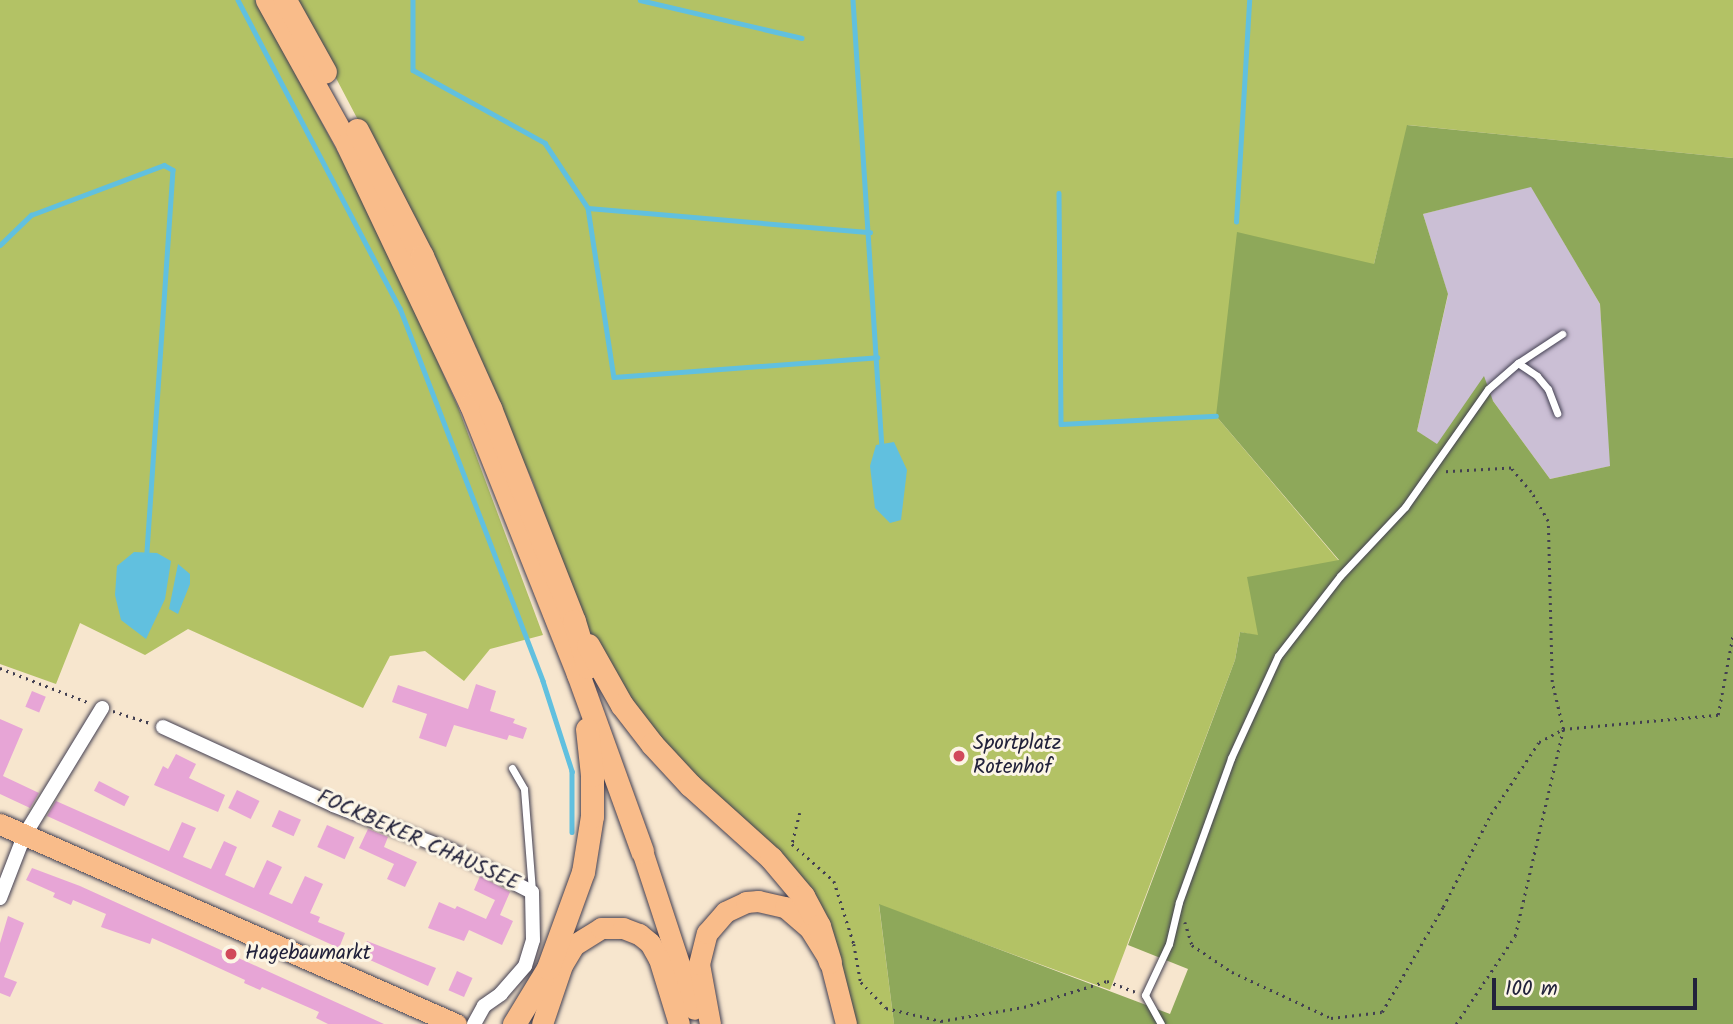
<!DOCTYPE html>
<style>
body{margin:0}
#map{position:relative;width:1733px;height:1024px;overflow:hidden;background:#f7e6ce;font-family:Kalam,sans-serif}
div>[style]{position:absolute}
.industrial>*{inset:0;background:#cbbfd5}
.green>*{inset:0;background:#b3c265}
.forest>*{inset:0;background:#8ea85a}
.water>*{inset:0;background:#61c0df}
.stream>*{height:4.5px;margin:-2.25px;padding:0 2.25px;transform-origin:2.25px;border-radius:2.25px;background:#61c0df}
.building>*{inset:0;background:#e7a5d6;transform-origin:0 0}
.path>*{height:2.5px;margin-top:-1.25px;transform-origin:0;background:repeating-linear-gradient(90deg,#423f51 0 2px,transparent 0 7px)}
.roads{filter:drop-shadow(0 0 2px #423f51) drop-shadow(0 0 2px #423f51)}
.service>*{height:7px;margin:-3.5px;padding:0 3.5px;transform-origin:3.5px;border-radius:3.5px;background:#fff}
.minor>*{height:14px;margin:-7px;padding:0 7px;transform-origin:7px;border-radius:7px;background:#fff}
.primary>*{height:21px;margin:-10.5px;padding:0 10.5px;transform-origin:10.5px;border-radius:10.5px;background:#f9bc8a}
.trunk>*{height:23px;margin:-11.5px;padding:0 11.5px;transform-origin:11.5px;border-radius:11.5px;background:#f9bc8a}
.dots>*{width:19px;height:19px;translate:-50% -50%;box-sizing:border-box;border:4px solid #fcf5e5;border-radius:50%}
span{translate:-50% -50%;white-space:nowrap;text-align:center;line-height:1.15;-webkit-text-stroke:6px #fcf5e5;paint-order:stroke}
.poi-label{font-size:21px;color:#22223b}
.left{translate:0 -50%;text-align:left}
.street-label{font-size:21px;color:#22223b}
.scale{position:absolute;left:1492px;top:978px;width:205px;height:32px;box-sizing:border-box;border:4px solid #22223b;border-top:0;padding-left:9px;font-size:21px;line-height:24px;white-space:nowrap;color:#22223b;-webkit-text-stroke:5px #fcf5e5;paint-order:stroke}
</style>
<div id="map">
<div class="industrial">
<i style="clip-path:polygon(1531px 186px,1600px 304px,1611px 466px,1550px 479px,1493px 401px,1437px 445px,1417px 431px,1448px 295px,1423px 214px)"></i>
</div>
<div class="green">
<i style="clip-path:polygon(0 0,255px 0,372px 215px,458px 407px,543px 635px,490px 649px,464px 681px,425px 651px,390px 656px,363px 708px,188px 629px,145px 655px,80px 623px,56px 684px,0 664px)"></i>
<i style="clip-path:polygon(295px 0,1733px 0,1733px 158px,1408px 125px,1374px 264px,1216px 416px,1339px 561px,1258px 636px,1240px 632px,1235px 660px,1110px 990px,879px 905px,894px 1024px,856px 1024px,827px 931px,678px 765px,625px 697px,583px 624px,533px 482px,420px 238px)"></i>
</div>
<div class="forest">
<i style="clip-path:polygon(evenodd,1407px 125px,1733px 158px,1733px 1024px,894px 1024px,879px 904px,1170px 1014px,1188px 969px,1128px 945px,1235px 660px,1240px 632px,1258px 635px,1247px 577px,1339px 560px,1216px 416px,1237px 232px,1374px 264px,1407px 125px,1531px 187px,1600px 304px,1610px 466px,1550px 479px,1493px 401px,1484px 376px,1437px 444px,1417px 431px,1448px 294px,1423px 214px,1531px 187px)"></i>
</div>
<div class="water">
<i style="clip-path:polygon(894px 442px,907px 470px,901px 520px,890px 523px,875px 508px,870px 466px,876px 445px)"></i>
<i style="clip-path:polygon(134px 552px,157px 553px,171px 561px,165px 599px,146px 639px,121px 620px,115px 595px,117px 566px)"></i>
<i style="clip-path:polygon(178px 564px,190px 574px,190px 584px,178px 614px,169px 609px)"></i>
</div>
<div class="stream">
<i style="left:238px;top:0;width:348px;rotate:62.3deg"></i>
<i style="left:400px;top:308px;width:399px;rotate:69deg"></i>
<i style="left:543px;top:681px;width:95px;rotate:72.1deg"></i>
<i style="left:572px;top:771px;width:61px;rotate:90deg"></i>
<i style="left:413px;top:0;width:70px;rotate:90deg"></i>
<i style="left:413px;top:70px;width:151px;rotate:28.9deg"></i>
<i style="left:545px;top:143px;width:78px;rotate:56.5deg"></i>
<i style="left:588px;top:208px;width:171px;rotate:81.3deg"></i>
<i style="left:614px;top:377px;width:264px;rotate:-4.3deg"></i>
<i style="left:640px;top:0;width:166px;rotate:13.2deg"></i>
<i style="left:853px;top:0;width:445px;rotate:86.3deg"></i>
<i style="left:1059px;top:193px;width:231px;rotate:89.5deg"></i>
<i style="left:1061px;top:424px;width:155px;rotate:-3deg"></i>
<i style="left:588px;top:208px;width:283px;rotate:4.9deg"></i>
<i style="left:1236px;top:222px;width:222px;rotate:-86.6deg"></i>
<i style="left:0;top:245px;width:43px;rotate:-44.1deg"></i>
<i style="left:31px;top:215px;width:142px;rotate:-20.6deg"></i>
<i style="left:164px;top:165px;width:10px;rotate:29deg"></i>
<i style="left:173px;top:170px;width:385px;rotate:93.9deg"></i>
</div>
<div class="building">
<i style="clip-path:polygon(476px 684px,496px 691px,490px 711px,515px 719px,513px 723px,527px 728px,523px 739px,509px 735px,507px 740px,454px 725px,446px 747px,419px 738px,427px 714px,392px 702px,398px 685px,468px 709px)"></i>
<i style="left:32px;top:691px;width:15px;height:17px;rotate:23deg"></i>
<i style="clip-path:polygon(0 719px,23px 729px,3px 776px,39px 793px,30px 808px,0 794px)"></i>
<i style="clip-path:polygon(176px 754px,196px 764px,189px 778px,225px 795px,218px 812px,154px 785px,163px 766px,168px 769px)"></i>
<i style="left:99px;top:781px;width:34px;height:11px;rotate:27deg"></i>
<i style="left:237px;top:790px;width:25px;height:20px;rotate:26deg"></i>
<i style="clip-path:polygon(56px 801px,169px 851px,182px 822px,196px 828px,183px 857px,211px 869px,224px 841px,237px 847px,225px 875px,254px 888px,267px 860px,282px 867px,269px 894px,292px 904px,305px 876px,323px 884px,310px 913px,320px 917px,318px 922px,345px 933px,339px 948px,47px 816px)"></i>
<i style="left:279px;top:810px;width:24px;height:18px;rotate:24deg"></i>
<i style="left:327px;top:825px;width:30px;height:24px;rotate:24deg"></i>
<i style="clip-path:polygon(368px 829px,388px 837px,384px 847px,417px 862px,405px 887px,387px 879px,394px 864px,359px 848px)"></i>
<i style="clip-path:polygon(32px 868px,80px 886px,384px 1024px,328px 1024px,316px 1018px,319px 1012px,262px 987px,260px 990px,244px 983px,245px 980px,184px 952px,152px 938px,150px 944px,101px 927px,106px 914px,73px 900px,71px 905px,53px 897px,55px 893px,26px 880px)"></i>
<i style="clip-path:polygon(480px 876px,510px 892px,500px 915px,513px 921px,502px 945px,469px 930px,464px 941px,428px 928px,439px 902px,455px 909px,457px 906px,486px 919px,495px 900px,474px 890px)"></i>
<i style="clip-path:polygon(8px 916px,24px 923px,4px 977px,17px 982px,10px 997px,0 993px,0 943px)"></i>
<i style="clip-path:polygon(367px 941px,436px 968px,428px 986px,361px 956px)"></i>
<i style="left:457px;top:971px;width:17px;height:21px;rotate:24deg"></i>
</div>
<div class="path">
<i style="left:0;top:668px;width:97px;rotate:21.3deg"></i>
<i style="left:113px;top:711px;width:39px;rotate:18deg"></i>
<i style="left:800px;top:813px;width:32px;rotate:104deg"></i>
<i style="left:792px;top:844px;width:56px;rotate:41.4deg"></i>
<i style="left:834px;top:881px;width:66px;rotate:72.4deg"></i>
<i style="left:854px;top:944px;width:39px;rotate:80deg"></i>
<i style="left:861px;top:982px;width:36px;rotate:46deg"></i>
<i style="left:886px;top:1008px;width:57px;rotate:13.3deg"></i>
<i style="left:941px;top:1021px;width:84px;rotate:-9.6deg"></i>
<i style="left:1024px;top:1007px;width:87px;rotate:-17.4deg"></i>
<i style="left:1107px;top:981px;width:30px;rotate:21deg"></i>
<i style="left:1185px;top:922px;width:24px;rotate:73deg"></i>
<i style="left:1192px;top:945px;width:48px;rotate:34deg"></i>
<i style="left:1232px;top:972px;width:109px;rotate:24.9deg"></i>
<i style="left:1331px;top:1018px;width:51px;rotate:-6.7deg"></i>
<i style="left:1382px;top:1012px;width:121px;rotate:-59.8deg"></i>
<i style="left:1443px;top:907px;width:105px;rotate:-62.7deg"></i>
<i style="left:1491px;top:814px;width:87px;rotate:-56.3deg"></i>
<i style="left:1539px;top:742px;width:27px;rotate:-28deg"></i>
<i style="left:1563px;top:729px;width:48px;rotate:-103.2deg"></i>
<i style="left:1552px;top:682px;width:161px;rotate:-91.4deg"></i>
<i style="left:1548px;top:521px;width:34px;rotate:-120deg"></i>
<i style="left:1531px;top:492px;width:31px;rotate:-130deg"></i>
<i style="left:1511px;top:468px;width:70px;rotate:176.7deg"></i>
<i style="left:1456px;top:1024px;width:106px;rotate:-56.2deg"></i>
<i style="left:1515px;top:936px;width:212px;rotate:-76.9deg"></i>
<i style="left:1563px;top:729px;width:156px;rotate:-5.2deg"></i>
<i style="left:1718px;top:715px;width:82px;rotate:-79.5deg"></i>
</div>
<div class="roads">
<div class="service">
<i style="left:1518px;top:363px;width:53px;rotate:-33.4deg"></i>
<i style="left:512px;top:768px;width:24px;rotate:60deg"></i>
<i style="left:524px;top:789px;width:102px;rotate:85.5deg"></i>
<i style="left:1161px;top:1024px;width:33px;rotate:-119deg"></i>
<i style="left:1145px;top:995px;width:56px;rotate:-64.8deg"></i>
<i style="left:1169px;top:944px;width:43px;rotate:-76.6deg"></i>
<i style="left:1179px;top:902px;width:153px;rotate:-70.1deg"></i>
<i style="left:1231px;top:758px;width:112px;rotate:-65.3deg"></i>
<i style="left:1278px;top:656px;width:101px;rotate:-52.2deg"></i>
<i style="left:1340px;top:576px;width:95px;rotate:-46.7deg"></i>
<i style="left:1405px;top:507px;width:144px;rotate:-54.9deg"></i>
<i style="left:1488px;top:389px;width:40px;rotate:-41deg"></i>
<i style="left:1518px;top:363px;width:23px;rotate:34deg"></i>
<i style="left:1537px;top:376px;width:17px;rotate:50deg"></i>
<i style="left:1548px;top:389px;width:26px;rotate:69deg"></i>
</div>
<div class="minor">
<i style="left:163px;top:727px;width:187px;rotate:24.6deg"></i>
<i style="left:333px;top:805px;width:125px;rotate:21deg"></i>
<i style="left:450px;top:850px;width:92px;rotate:27.1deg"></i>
<i style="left:532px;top:892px;width:48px;rotate:88.8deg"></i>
<i style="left:533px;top:940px;width:27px;rotate:107deg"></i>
<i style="left:525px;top:966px;width:37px;rotate:131deg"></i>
<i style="left:501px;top:994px;width:21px;rotate:145deg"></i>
<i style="left:484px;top:1006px;width:21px;rotate:119deg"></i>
<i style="left:0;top:898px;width:66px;rotate:-68.8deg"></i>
<i style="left:24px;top:836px;width:150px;rotate:-58.6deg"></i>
</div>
<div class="primary">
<i style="left:0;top:824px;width:498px;rotate:23.7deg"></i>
<i style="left:642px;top:851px;width:166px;rotate:71.8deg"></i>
<i style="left:542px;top:1024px;width:62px;rotate:-71.3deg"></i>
<i style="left:562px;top:965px;width:23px;rotate:-59deg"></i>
<i style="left:574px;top:945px;width:32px;rotate:-32deg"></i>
<i style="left:601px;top:928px;width:22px"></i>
<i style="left:623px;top:928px;width:17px;rotate:21deg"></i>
<i style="left:639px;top:934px;width:14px;rotate:39deg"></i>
<i style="left:650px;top:943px;width:18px;rotate:61deg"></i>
<i style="left:659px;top:959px;width:68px;rotate:72.9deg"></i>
<i style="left:710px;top:1024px;width:61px;rotate:-100.4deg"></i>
<i style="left:699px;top:964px;width:32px;rotate:-76deg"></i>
<i style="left:707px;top:933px;width:28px;rotate:-49deg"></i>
<i style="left:725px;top:912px;width:23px;rotate:-25deg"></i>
<i style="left:746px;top:902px;width:12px;rotate:-5deg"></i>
<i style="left:758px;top:901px;width:28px;rotate:13deg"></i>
<i style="left:785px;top:907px;width:33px;rotate:41deg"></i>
<i style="left:810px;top:929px;width:38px;rotate:58deg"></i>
<i style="left:830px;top:961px;width:65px;rotate:75.7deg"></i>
</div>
<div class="trunk">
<i style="left:267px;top:0;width:165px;rotate:60.9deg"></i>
<i style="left:347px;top:144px;width:289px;rotate:64.6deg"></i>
<i style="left:471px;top:405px;width:289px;rotate:68.3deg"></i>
<i style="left:578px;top:674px;width:188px;rotate:70.1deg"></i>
<i style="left:285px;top:0;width:82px;rotate:60.9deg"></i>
<i style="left:357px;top:130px;width:142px;rotate:62.7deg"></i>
<i style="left:422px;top:256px;width:167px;rotate:65.9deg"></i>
<i style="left:490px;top:408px;width:229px;rotate:68.5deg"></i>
<i style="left:574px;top:621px;width:48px;rotate:73.1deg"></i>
<i style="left:588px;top:645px;width:69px;rotate:60.5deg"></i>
<i style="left:622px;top:705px;width:49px;rotate:52.4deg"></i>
<i style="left:652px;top:744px;width:56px;rotate:47.2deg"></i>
<i style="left:690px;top:785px;width:109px;rotate:42deg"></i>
<i style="left:771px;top:858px;width:50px;rotate:49.9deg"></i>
<i style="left:803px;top:896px;width:34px;rotate:62deg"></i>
<i style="left:819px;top:926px;width:37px;rotate:73deg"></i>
<i style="left:514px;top:1024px;width:66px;rotate:-58.7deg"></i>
<i style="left:548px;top:968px;width:102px;rotate:-70deg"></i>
<i style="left:583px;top:872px;width:57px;rotate:-80.9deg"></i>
<i style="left:592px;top:816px;width:41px;rotate:-90deg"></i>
<i style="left:592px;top:775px;width:46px;rotate:-96.2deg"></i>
</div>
</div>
<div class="dots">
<i style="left:959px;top:756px;background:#d1495b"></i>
<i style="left:231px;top:954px;background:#d1495b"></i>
</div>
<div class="poi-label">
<span class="left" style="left:973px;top:756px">Sportplatz<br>Rotenhof</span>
<span class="left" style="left:245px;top:954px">Hagebaumarkt</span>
</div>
<div class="street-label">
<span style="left:418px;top:841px;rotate:24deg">FOCKBEKER CHAUSSEE</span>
</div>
<div class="scale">100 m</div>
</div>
